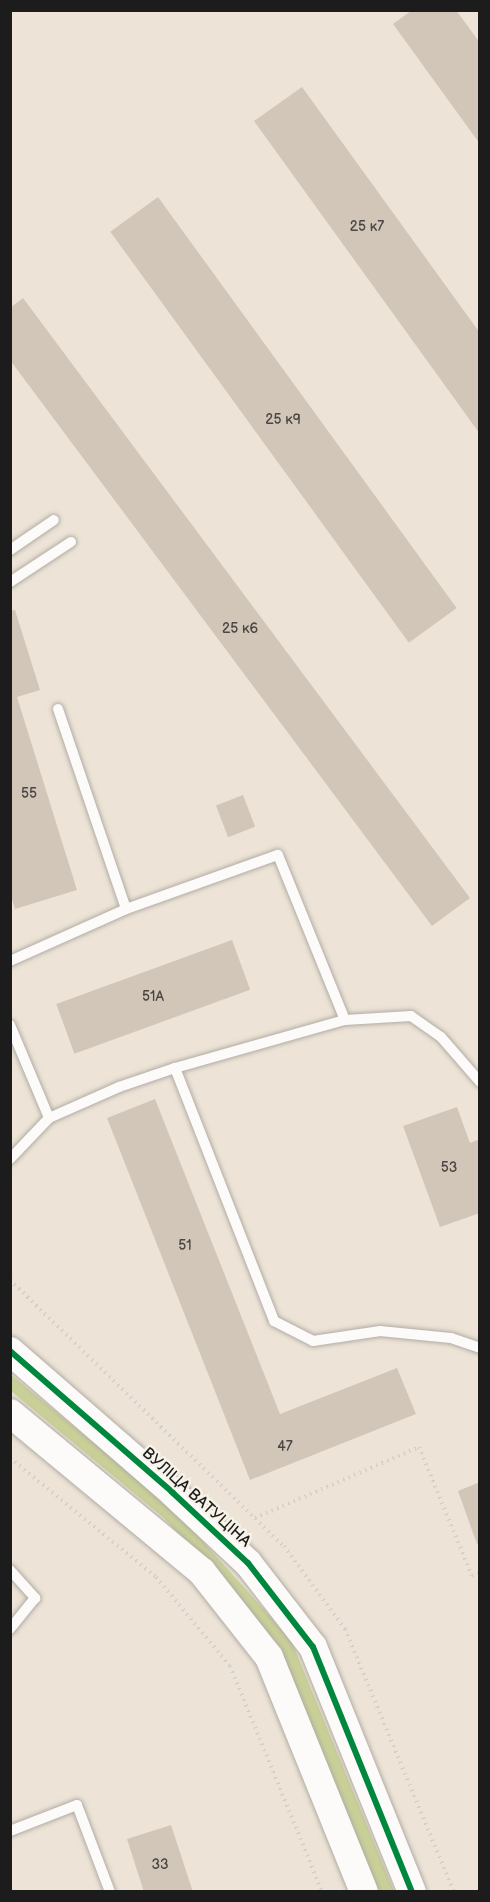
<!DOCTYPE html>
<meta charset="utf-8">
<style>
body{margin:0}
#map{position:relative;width:490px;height:1902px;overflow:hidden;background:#ede4d7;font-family:"Balsamiq Sans",sans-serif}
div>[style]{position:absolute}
.green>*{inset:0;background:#c9d097}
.building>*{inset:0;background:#d2c6b8;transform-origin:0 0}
.path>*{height:4px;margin-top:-2px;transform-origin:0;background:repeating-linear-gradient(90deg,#d2d0cc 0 1.5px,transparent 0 6px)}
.roads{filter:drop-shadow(0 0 2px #b2aca5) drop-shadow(0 0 2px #b2aca5)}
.service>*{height:10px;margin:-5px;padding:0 5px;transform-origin:5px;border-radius:5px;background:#fcfbf9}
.tertiary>*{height:28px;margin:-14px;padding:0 14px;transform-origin:14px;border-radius:14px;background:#fcfbf9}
.cycleway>*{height:6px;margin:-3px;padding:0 3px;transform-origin:3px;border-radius:3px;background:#00873e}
span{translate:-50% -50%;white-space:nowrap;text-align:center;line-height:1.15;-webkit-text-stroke:5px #f7f3e8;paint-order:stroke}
.number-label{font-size:14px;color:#4a4643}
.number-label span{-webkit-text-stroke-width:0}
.street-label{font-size:16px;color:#1c1c1c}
.frame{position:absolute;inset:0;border:12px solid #1c1c1c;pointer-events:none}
</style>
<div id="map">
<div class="green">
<i style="clip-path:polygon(10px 1374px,173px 1508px,291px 1640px,394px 1891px,379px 1891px,277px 1643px,164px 1518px,11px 1391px)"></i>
</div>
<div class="building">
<i style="clip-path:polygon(412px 10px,456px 10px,480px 43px,480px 144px,393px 24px)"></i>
<i style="clip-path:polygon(302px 87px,480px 333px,480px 434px,254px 121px)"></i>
<i style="left:158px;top:197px;width:508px;height:59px;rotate:54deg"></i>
<i style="clip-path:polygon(23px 298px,470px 898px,432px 926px,10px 360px,10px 308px)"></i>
<i style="clip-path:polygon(15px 610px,40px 690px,17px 697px,77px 890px,15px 909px,10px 893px,10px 611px)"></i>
<i style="left:243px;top:795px;width:34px;height:29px;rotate:69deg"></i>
<i style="left:232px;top:940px;width:53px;height:187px;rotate:70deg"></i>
<i style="clip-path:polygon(155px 1099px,280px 1414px,397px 1368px,416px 1414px,250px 1480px,107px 1118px)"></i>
<i style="clip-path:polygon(457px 1107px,470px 1143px,480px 1139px,480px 1213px,440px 1227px,403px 1126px)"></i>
<i style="clip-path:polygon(480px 1482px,480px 1544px,477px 1544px,458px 1491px)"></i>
<i style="clip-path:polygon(171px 1825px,193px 1892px,144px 1892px,127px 1839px)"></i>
</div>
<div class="path">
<i style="left:10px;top:1280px;width:382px;rotate:44.2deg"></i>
<i style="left:284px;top:1546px;width:103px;rotate:53.7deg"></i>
<i style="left:345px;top:1629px;width:285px;rotate:67.5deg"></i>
<i style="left:10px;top:1458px;width:188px;rotate:39.2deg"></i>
<i style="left:156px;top:1577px;width:116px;rotate:50.3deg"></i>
<i style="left:230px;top:1666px;width:244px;rotate:67.8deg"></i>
<i style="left:255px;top:1518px;width:179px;rotate:-23.4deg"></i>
<i style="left:419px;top:1447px;width:139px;rotate:67.7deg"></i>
<i style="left:472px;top:1576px;width:9px;rotate:-21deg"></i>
</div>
<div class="roads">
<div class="service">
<i style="left:10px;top:550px;width:53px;rotate:-34.3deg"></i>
<i style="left:10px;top:582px;width:73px;rotate:-33.3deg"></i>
<i style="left:58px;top:709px;width:211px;rotate:71.2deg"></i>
<i style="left:10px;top:961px;width:127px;rotate:-24.1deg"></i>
<i style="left:126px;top:909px;width:161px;rotate:-19.6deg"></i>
<i style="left:278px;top:855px;width:178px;rotate:67.9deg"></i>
<i style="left:345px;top:1020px;width:66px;rotate:-3.5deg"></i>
<i style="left:411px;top:1016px;width:37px;rotate:35deg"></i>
<i style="left:441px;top:1037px;width:60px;rotate:49.1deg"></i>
<i style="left:10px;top:1025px;width:101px;rotate:67.2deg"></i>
<i style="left:175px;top:1068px;width:272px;rotate:68.6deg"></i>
<i style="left:274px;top:1321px;width:44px;rotate:27.1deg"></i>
<i style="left:313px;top:1341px;width:68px;rotate:-8.5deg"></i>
<i style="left:380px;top:1331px;width:71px;rotate:5.6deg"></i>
<i style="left:451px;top:1338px;width:31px;rotate:19deg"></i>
<i style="left:10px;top:1159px;width:57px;rotate:-46.4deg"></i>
<i style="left:49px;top:1118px;width:77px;rotate:-23.9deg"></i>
<i style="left:119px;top:1087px;width:59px;rotate:-18.7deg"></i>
<i style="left:175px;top:1068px;width:177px;rotate:-15.8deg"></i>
<i style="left:10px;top:1570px;width:38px;rotate:48deg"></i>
<i style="left:35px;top:1598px;width:40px;rotate:129deg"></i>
<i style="left:10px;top:1831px;width:72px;rotate:-21.2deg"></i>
<i style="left:77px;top:1805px;width:93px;rotate:69.2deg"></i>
</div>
<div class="tertiary">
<i style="left:10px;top:1351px;width:215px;rotate:41deg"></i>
<i style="left:172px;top:1492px;width:104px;rotate:43.1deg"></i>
<i style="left:248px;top:1563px;width:106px;rotate:52.3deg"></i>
<i style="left:313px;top:1647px;width:264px;rotate:68deg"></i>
<i style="left:10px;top:1413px;width:249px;rotate:39.6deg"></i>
<i style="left:202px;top:1572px;width:108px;rotate:51.8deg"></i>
<i style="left:269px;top:1657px;width:253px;rotate:68deg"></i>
</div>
</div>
<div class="cycleway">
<i style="left:10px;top:1351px;width:215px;rotate:41deg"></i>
<i style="left:172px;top:1492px;width:104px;rotate:43.1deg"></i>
<i style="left:248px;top:1563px;width:106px;rotate:52.3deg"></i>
<i style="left:313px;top:1647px;width:264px;rotate:68deg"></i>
</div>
<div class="number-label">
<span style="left:367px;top:227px">25 к7</span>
<span style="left:283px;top:420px">25 к9</span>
<span style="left:240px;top:629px">25 к6</span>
<span style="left:29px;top:794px">55</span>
<span style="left:153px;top:997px">51А</span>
<span style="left:449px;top:1168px">53</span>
<span style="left:185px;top:1246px">51</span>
<span style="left:285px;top:1447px">47</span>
<span style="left:160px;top:1865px">33</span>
</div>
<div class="street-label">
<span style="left:196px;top:1498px;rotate:42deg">ВУЛІЦА ВАТУЦІНА</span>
</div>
<div class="frame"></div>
</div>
